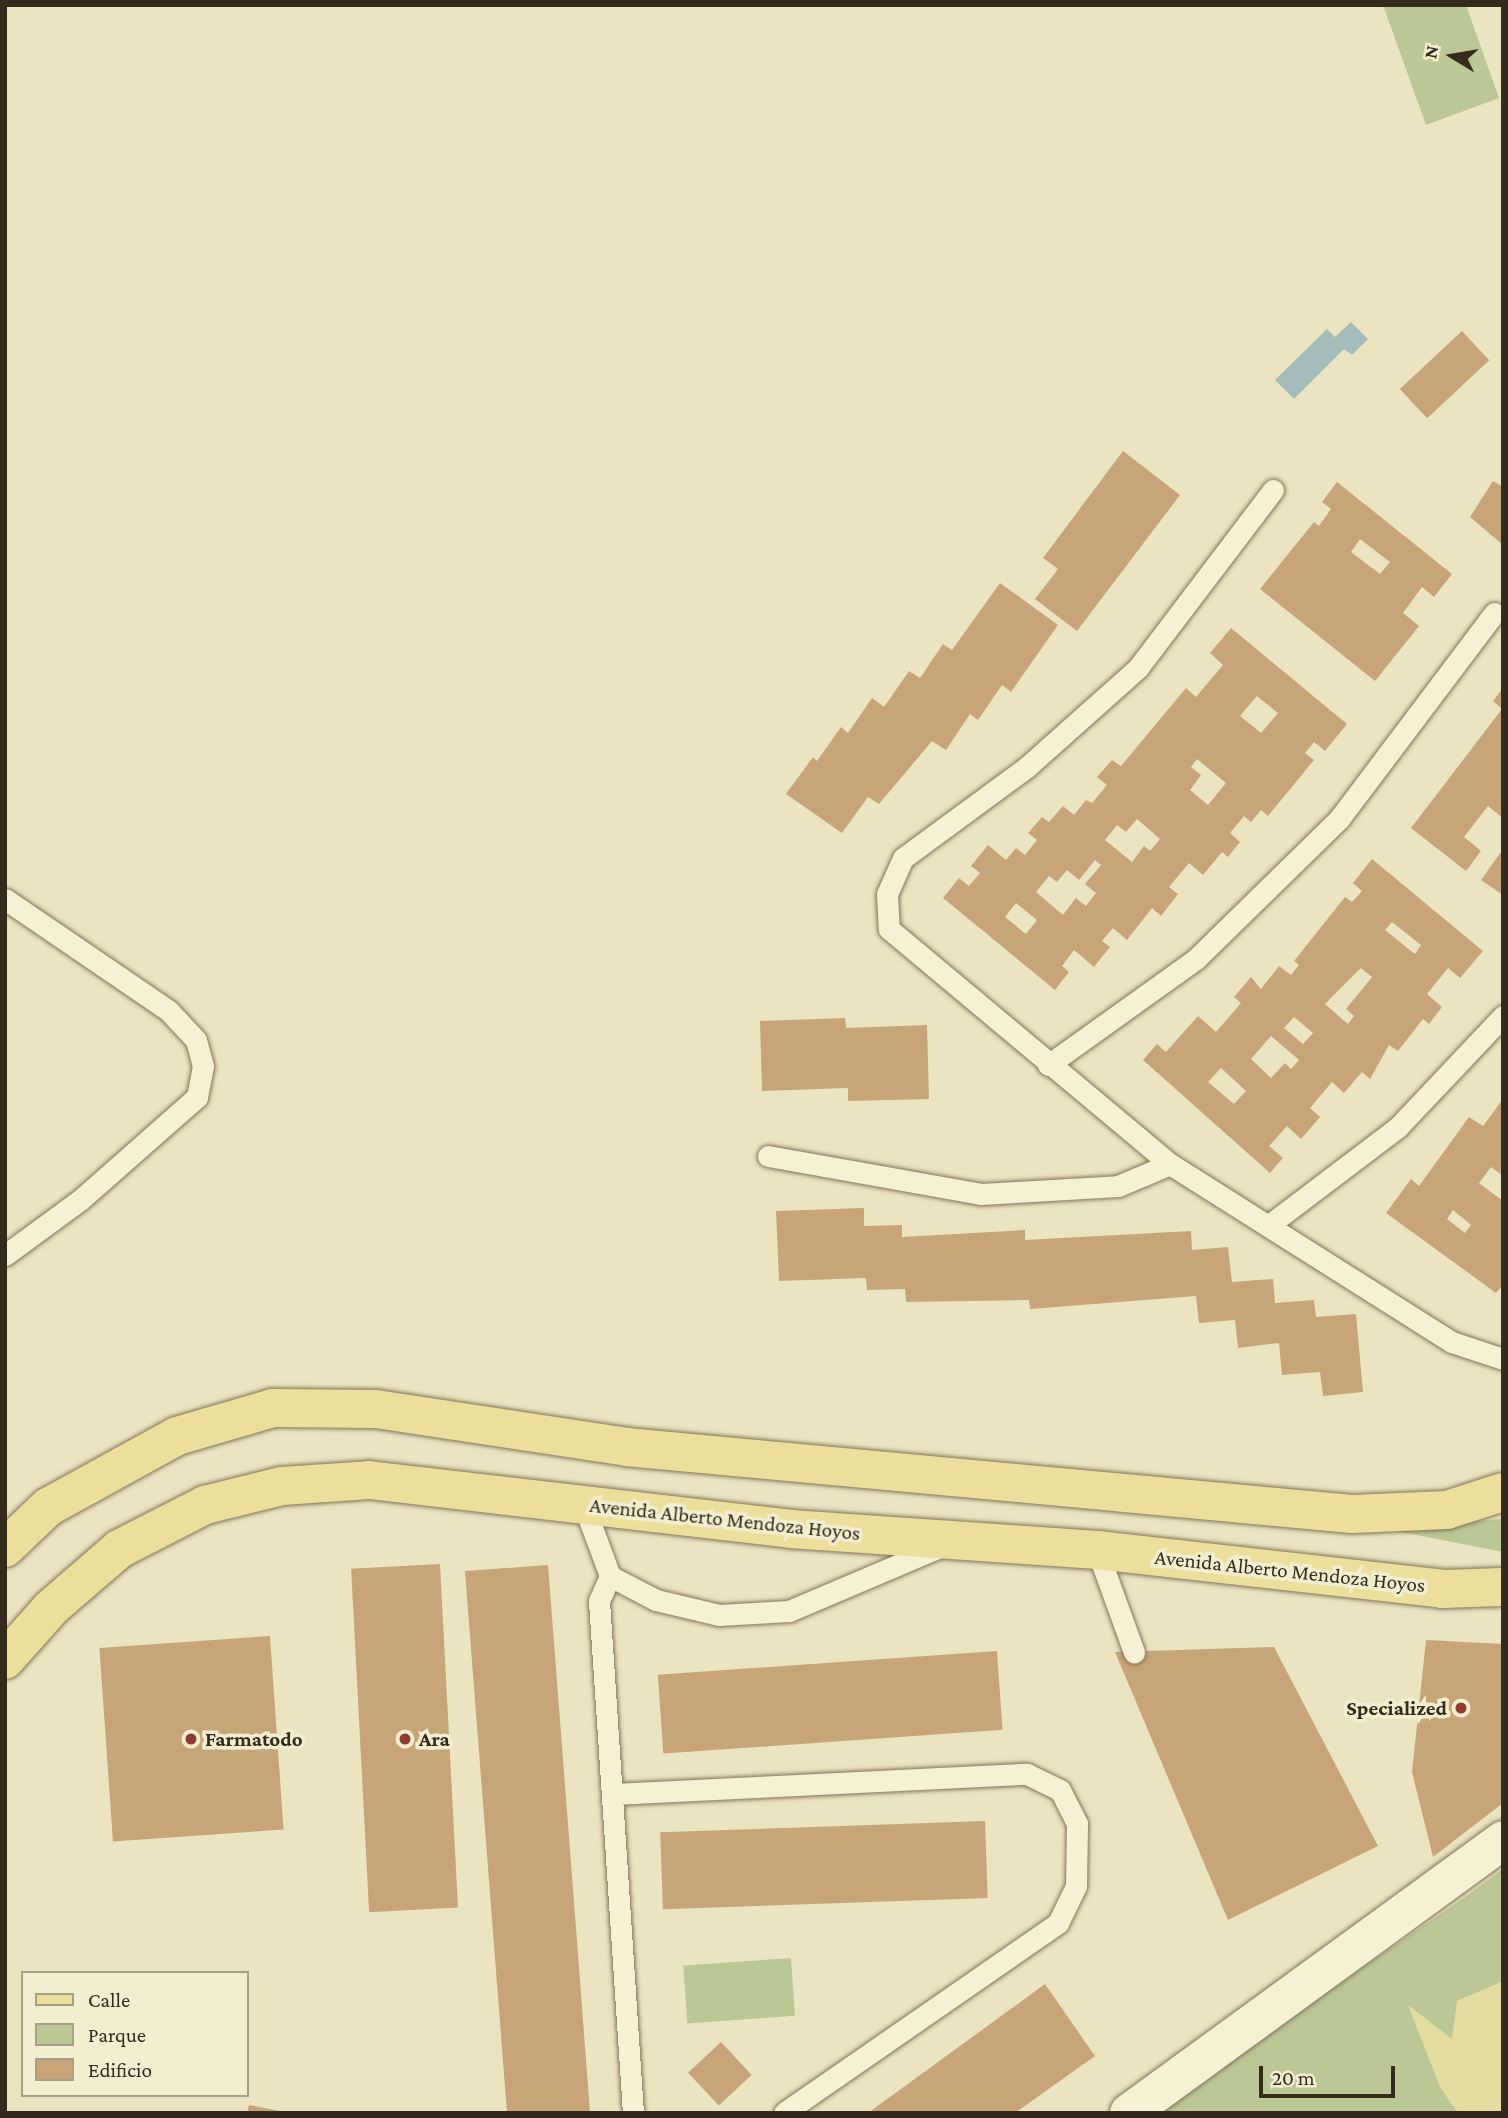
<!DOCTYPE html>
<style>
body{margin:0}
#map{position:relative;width:1508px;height:2118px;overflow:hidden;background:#ebe4c1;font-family:"Crimson Pro",serif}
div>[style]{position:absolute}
.green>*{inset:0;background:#bbc896;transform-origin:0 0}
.sand>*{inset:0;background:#e5dda0}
.water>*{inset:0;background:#a4bdba}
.building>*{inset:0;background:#c7a579;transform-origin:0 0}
.roads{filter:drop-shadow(0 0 2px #83765a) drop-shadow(0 0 2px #83765a)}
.service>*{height:21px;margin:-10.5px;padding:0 10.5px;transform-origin:10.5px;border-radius:10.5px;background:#f6f1d4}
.minor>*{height:38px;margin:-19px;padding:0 19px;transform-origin:19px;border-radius:19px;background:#f6f1d4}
.primary>*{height:38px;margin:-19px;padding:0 19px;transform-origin:19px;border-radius:19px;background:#ecdf9b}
.dots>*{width:19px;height:19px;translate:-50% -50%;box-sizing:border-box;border:4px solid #f3eed0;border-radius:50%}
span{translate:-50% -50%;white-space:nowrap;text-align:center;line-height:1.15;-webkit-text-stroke:7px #f3eed0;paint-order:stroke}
.street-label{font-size:21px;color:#342b1d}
.poi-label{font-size:21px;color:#342b1d;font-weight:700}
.right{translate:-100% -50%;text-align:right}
.left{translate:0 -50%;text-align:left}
.frame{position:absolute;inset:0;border:7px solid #342b1d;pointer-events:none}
.legend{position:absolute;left:21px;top:1971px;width:228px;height:126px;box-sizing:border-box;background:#f3eed0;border:2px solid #a7a088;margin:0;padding:9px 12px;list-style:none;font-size:21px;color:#342b1d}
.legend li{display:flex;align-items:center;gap:14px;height:35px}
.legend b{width:35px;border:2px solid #a7a088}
.north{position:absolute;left:1417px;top:21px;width:70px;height:70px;-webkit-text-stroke:5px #f3eed0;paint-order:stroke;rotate:281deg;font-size:19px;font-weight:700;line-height:28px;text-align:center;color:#342b1d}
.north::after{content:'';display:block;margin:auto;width:24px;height:32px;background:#342b1d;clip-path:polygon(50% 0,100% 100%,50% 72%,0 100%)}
.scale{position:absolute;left:1259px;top:2066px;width:136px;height:32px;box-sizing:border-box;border:4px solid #342b1d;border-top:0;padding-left:9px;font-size:21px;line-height:24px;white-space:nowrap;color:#342b1d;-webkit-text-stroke:5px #f3eed0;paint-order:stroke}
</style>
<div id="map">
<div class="green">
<i style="clip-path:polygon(1383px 5px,1466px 5px,1499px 98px,1426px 125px)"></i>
<i style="clip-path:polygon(1503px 1519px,1503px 1552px,1350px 1522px,1438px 1524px)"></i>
<i style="clip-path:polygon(1503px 1869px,1503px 2113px,1150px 2113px,1464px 1898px)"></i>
<i style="left:791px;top:1958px;width:58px;height:108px;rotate:86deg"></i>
</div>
<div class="sand">
<i style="clip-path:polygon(1503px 1981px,1503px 2113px,1458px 2113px,1440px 2087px,1408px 2005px,1452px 2039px,1457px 2001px)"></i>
</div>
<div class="water">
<i style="clip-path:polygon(1351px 322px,1368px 339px,1352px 355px,1344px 349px,1294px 399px,1275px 380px,1327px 329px,1335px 337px)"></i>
</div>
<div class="building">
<i style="left:1462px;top:331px;width:40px;height:85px;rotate:47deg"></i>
<i style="clip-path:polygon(1123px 451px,1180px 495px,1077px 631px,1035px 599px,1058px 569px,1043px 558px)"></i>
<i style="clip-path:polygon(1493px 481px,1503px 487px,1503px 545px,1470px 517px)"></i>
<i style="clip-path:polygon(evenodd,1337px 482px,1452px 574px,1434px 597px,1422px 587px,1403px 613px,1419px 626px,1375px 681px,1260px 589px,1314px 522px,1319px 526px,1331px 509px,1322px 502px,1337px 482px,1360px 539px,1390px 562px,1380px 574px,1351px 552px,1360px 539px)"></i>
<i style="clip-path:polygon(1000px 583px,1058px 625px,1011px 692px,1002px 685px,978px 720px,970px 714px,946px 750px,932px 741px,879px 804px,868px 797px,842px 833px,786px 794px,813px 757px,817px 761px,841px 727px,848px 733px,872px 698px,884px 707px,909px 671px,920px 678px,943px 644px,952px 650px)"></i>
<i style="clip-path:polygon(evenodd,1231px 628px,1347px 724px,1325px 751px,1314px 742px,1305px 753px,1314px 760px,1268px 816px,1261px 810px,1251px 822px,1244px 816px,1230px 833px,1240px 842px,1228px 857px,1222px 852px,1203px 875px,1189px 863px,1169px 887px,1178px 894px,1161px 916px,1152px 908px,1127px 940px,1113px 928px,1102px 941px,1110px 947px,1094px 967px,1074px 950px,1062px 966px,1069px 972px,1055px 990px,943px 898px,959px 878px,969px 886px,980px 873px,971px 866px,988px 845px,1006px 860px,1016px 848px,1025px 855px,1037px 840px,1028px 833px,1042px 817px,1049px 822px,1063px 806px,1074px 815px,1086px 800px,1092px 803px,1107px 785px,1097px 777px,1112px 760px,1121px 766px,1186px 688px,1196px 697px,1223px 665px,1210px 653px,1231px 628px,1257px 696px,1278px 713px,1261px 733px,1240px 716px,1257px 696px,1231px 628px,1197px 759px,1226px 783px,1208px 805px,1190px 790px,1201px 775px,1191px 767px,1197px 759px,1231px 628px,1137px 819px,1160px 839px,1150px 851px,1144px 846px,1132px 862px,1105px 840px,1117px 825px,1126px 832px,1137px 819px,1231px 628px,1095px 860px,1101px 865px,1085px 884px,1096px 893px,1086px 906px,1076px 898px,1063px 915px,1036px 892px,1049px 876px,1057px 882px,1067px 870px,1079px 880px,1095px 860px,1231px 628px,1016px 903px,1037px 920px,1026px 934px,1005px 917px,1016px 903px)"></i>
<i style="clip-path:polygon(1503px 688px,1503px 818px,1488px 806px,1464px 837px,1481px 851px,1466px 871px,1411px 828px,1502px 709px,1493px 701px)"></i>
<i style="clip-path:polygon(1503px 849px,1503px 895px,1481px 880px)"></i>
<i style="clip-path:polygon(evenodd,1372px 859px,1483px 951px,1460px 978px,1448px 968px,1427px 994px,1442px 1007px,1429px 1024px,1423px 1019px,1398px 1051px,1389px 1045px,1370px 1079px,1362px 1072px,1344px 1093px,1332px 1082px,1310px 1108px,1320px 1117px,1301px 1139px,1287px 1126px,1269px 1146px,1283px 1158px,1270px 1173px,1143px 1060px,1157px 1044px,1166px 1052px,1198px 1016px,1216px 1032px,1241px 1003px,1234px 997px,1251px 977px,1261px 989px,1279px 966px,1291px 975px,1299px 965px,1294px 961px,1345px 897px,1352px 902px,1362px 891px,1353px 883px,1372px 859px,1392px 922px,1421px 945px,1415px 954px,1385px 930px,1392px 922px,1372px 859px,1361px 968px,1372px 977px,1346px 1009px,1354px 1016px,1348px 1024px,1325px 1004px,1361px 968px,1372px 859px,1294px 1017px,1313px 1033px,1303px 1044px,1284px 1028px,1294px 1017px,1372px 859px,1271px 1036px,1299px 1060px,1291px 1069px,1285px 1063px,1271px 1078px,1251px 1059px,1271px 1036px,1372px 859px,1221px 1068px,1246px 1091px,1234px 1104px,1208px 1082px,1221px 1068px)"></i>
<i style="clip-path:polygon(845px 1018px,846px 1028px,927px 1025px,929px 1099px,848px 1101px,848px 1088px,762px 1091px,760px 1021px)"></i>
<i style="clip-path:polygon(evenodd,1503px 1099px,1503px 1176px,1491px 1167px,1479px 1183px,1503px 1201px,1503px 1285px,1496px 1293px,1386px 1213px,1411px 1179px,1419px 1186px,1469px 1117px,1483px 1126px,1503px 1099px,1453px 1210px,1471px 1225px,1465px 1233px,1447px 1219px,1453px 1210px)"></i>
<i style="clip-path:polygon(864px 1208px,864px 1226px,902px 1225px,902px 1237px,1025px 1230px,1025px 1240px,1191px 1231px,1192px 1250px,1228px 1247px,1232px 1282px,1273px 1279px,1275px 1303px,1314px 1300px,1316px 1317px,1356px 1314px,1363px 1392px,1323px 1396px,1320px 1372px,1282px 1375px,1279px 1343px,1238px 1348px,1235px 1320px,1199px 1323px,1196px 1296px,1030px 1309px,1029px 1300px,906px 1302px,905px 1289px,867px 1290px,866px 1278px,779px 1281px,776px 1211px)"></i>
<i style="left:440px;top:1564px;width:344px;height:89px;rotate:87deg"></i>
<i style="clip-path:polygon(548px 1565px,578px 1954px,590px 2113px,507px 2113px,465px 1571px)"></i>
<i style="left:270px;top:1636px;width:194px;height:171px;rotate:86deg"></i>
<i style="clip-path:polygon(1426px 1640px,1503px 1644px,1503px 1803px,1433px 1857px,1412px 1772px)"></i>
<i style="clip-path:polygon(1274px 1647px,1378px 1846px,1228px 1920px,1115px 1652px)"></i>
<i style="left:997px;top:1651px;width:79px;height:340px;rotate:86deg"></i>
<i style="left:985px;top:1821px;width:77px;height:325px;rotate:88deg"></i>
<i style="clip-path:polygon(1045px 1984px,1095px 2056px,1015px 2113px,868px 2113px)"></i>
<i style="left:721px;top:2042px;width:45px;height:45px;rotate:47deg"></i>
<i style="clip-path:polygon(249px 2105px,280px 2111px,280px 2113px,247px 2113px)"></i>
</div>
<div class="roads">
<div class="service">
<i style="left:1273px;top:490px;width:223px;rotate:127.2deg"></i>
<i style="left:1138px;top:668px;width:149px;rotate:138.3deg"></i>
<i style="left:1027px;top:767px;width:154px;rotate:143.7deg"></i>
<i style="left:903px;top:858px;width:39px;rotate:114deg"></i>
<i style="left:887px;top:894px;width:35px;rotate:87deg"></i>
<i style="left:889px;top:929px;width:366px;rotate:39.9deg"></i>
<i style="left:1170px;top:1164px;width:333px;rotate:32.3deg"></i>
<i style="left:1452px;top:1342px;width:54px;rotate:18.4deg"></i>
<i style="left:5px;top:899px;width:197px;rotate:34.3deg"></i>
<i style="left:168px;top:1010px;width:41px;rotate:47deg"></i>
<i style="left:196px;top:1040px;width:27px;rotate:75deg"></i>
<i style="left:203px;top:1066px;width:32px;rotate:101deg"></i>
<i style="left:197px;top:1097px;width:156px;rotate:138.6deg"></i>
<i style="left:80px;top:1200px;width:93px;rotate:143.7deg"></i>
<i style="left:1048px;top:1065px;width:182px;rotate:-35.6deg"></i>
<i style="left:1196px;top:959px;width:200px;rotate:-44.4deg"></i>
<i style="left:1339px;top:819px;width:258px;rotate:-53deg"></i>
<i style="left:768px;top:1156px;width:216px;rotate:10.1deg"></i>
<i style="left:981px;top:1194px;width:137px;rotate:-3.3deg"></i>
<i style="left:1118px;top:1186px;width:56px;rotate:-22.9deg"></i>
<i style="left:1269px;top:1225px;width:162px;rotate:-37.2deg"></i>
<i style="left:1398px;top:1127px;width:153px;rotate:-46.6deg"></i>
<i style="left:584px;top:1506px;width:75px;rotate:69.6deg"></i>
<i style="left:610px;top:1576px;width:52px;rotate:27.6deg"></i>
<i style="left:656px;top:1600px;width:65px;rotate:13.4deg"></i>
<i style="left:719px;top:1615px;width:70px;rotate:-3.3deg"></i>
<i style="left:789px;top:1611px;width:166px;rotate:-23deg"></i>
<i style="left:1097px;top:1550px;width:109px;rotate:70.1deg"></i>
<i style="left:610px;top:1576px;width:27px;rotate:114deg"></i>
<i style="left:599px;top:1601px;width:513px;rotate:86.2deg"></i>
<i style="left:613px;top:1794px;width:414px;rotate:-2.8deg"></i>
<i style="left:1027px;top:1774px;width:37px;rotate:26deg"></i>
<i style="left:1060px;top:1790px;width:38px;rotate:63deg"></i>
<i style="left:1077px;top:1824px;width:62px;rotate:90.9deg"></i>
<i style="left:1076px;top:1886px;width:41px;rotate:115.9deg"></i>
<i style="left:1058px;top:1923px;width:333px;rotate:145.3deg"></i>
</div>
<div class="minor">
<i style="left:1129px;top:2113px;width:463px;rotate:-36.1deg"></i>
</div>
<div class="primary">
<i style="left:5px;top:1548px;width:59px;rotate:-43.6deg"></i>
<i style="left:48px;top:1507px;width:147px;rotate:-28.8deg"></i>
<i style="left:177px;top:1436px;width:100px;rotate:-16.3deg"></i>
<i style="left:273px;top:1408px;width:103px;rotate:0.6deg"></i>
<i style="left:376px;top:1409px;width:253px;rotate:8.6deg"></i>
<i style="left:626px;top:1447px;width:729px;rotate:5.27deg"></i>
<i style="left:1352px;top:1514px;width:95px;rotate:-2.4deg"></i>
<i style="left:1447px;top:1510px;width:59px;rotate:-17.8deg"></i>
<i style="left:5px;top:1660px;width:69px;rotate:-48.5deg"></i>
<i style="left:51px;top:1608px;width:90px;rotate:-40.9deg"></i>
<i style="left:119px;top:1549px;width:97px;rotate:-27.1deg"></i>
<i style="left:205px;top:1505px;width:79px;rotate:-13.9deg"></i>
<i style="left:282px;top:1486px;width:87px;rotate:-3.9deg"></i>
<i style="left:369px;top:1480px;width:425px;rotate:6.6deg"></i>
<i style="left:791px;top:1529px;width:307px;rotate:3.9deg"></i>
<i style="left:1097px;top:1550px;width:347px;rotate:6.4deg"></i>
<i style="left:1442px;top:1589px;width:61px;rotate:-1.9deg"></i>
</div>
</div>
<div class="dots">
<i style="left:1461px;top:1708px;background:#8e3b2e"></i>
<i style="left:191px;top:1739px;background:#8e3b2e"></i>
<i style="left:405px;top:1739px;background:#8e3b2e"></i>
</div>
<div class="street-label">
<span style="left:725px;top:1519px;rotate:6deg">Avenida Alberto Mendoza Hoyos</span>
<span style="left:1290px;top:1571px;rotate:6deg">Avenida Alberto Mendoza Hoyos</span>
</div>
<div class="poi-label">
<span class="right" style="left:1447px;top:1708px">Specialized</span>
<span class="left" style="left:205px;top:1739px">Farmatodo</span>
<span class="left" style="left:419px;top:1739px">Ara</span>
</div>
<div class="frame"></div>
<ul class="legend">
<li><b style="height:9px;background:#ecdf9b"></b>Calle</li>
<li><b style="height:19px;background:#bbc896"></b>Parque</li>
<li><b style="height:19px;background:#c7a579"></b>Edificio</li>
</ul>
<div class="north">N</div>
<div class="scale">20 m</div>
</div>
